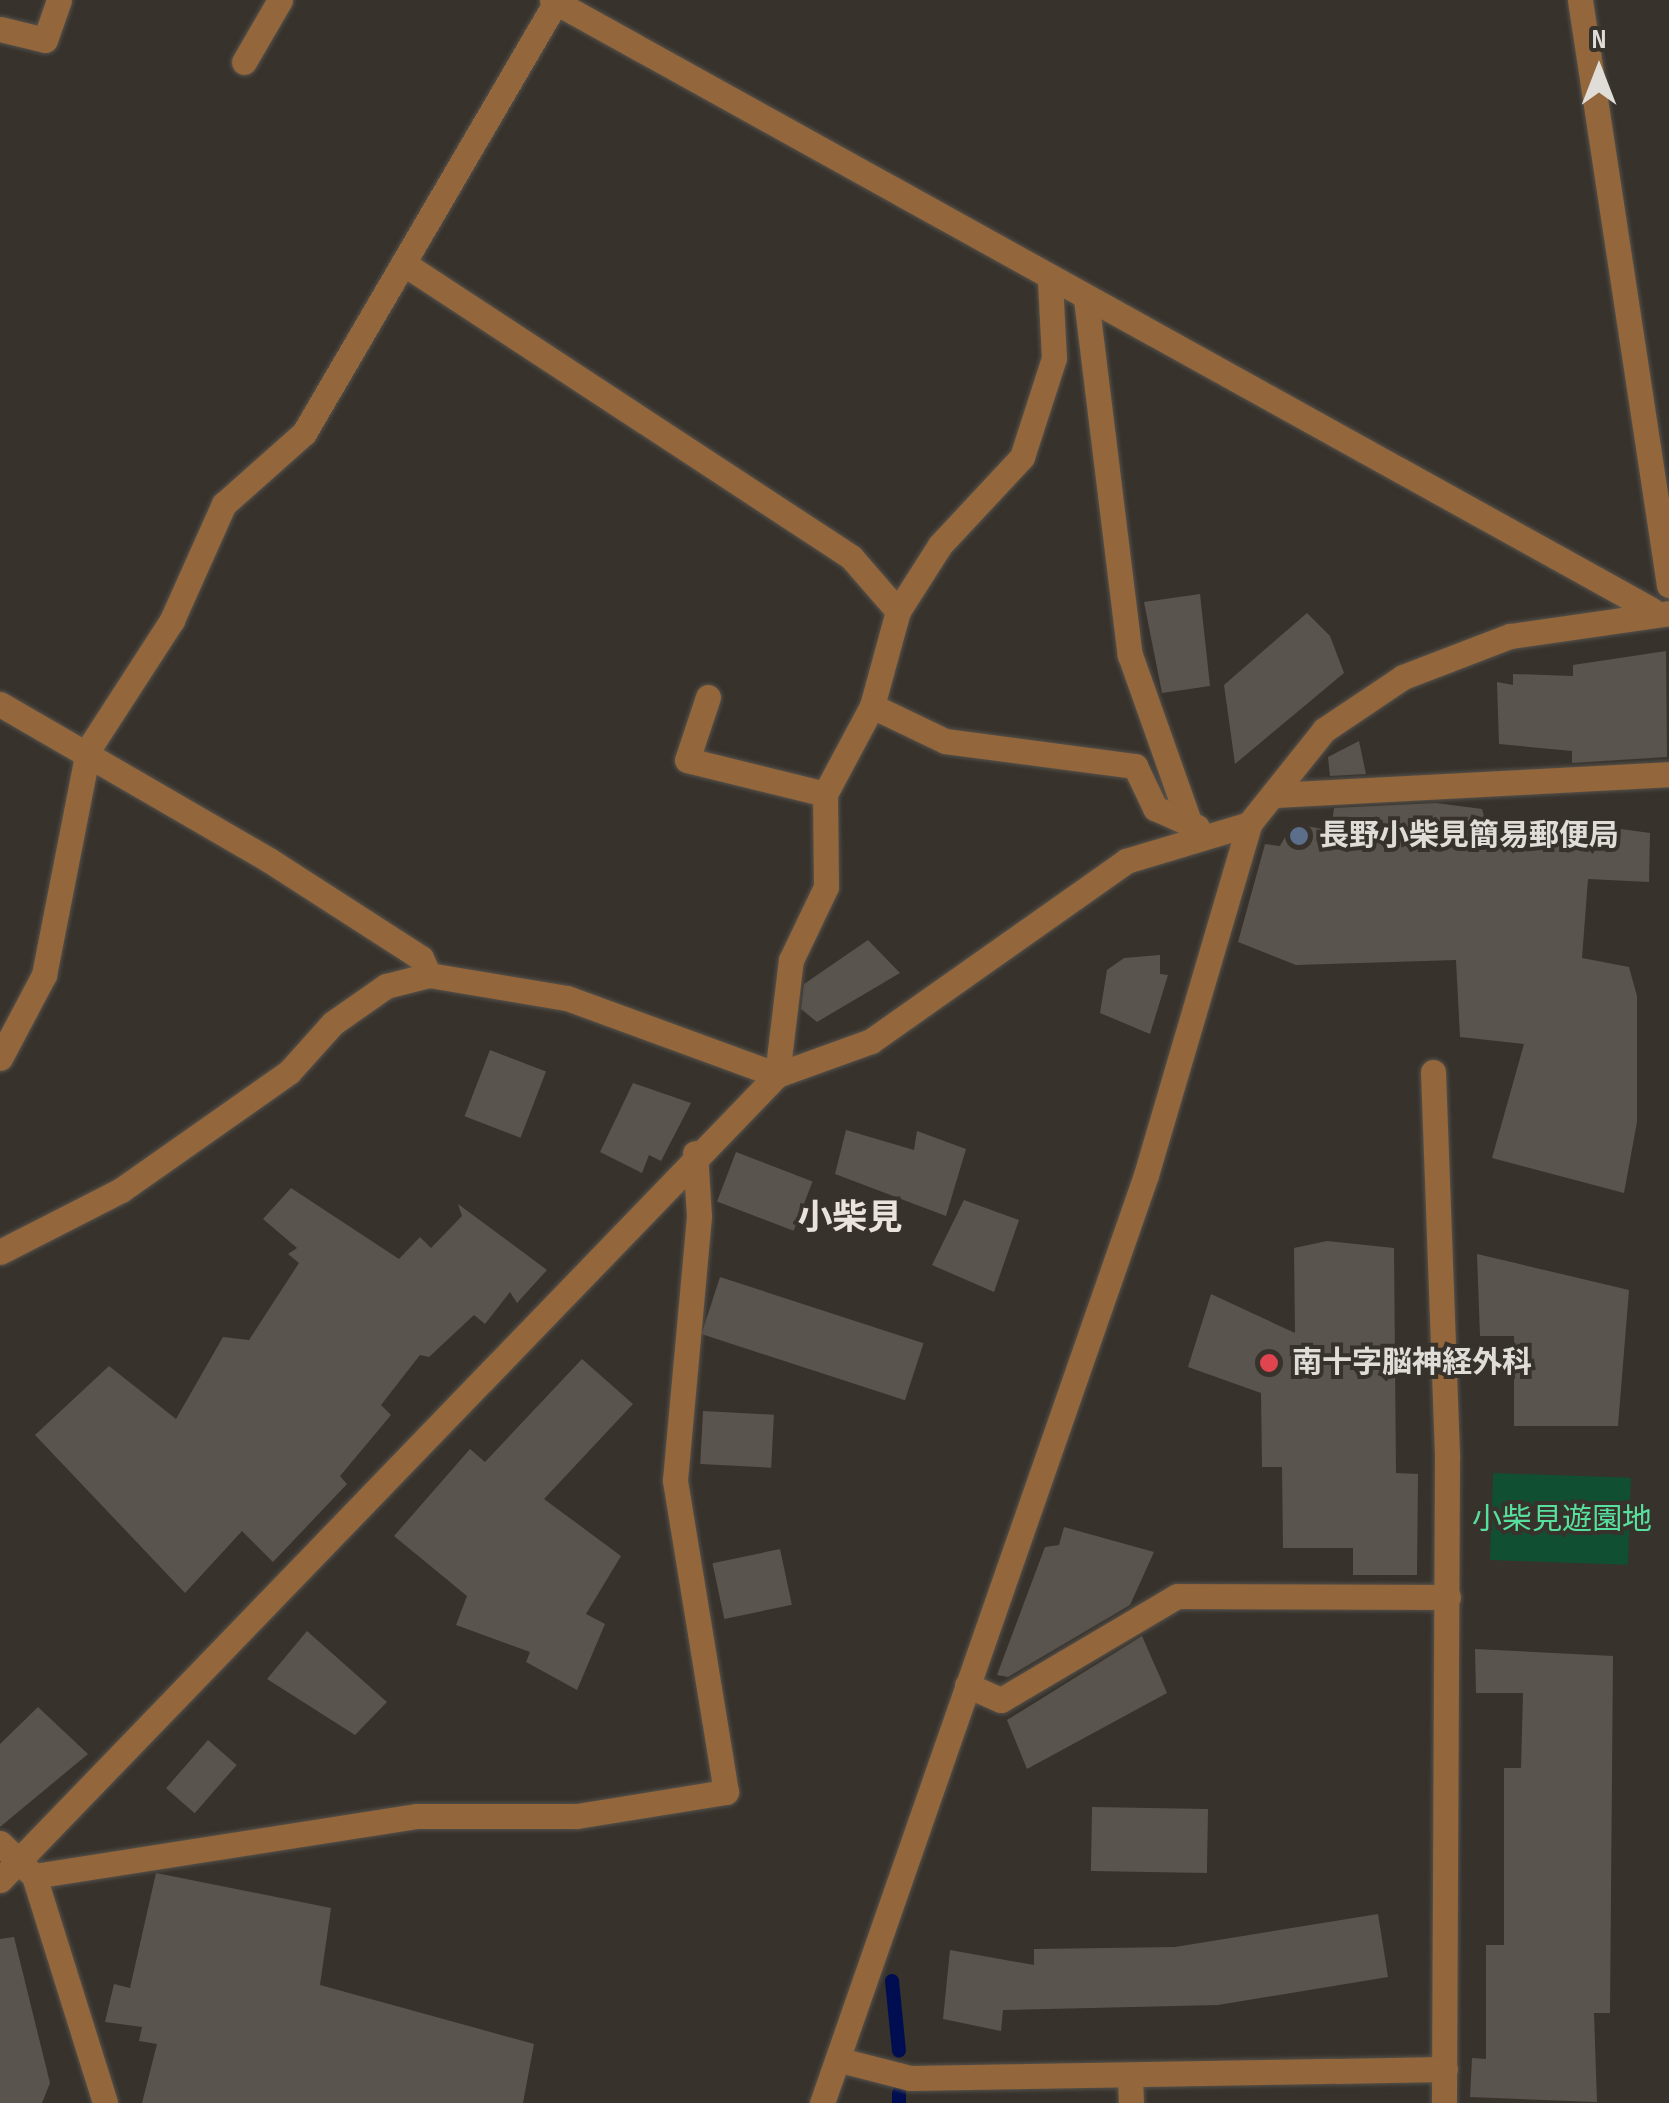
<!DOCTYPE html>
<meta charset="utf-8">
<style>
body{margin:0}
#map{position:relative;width:1669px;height:2103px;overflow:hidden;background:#37322c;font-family:"Sofia Sans Condensed","Noto Sans JP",sans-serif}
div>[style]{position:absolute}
.green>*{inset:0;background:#114f33;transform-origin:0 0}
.stream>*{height:14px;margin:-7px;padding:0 7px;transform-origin:7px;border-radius:7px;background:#000e51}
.building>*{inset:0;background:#5a544e;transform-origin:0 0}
.roads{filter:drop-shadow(0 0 2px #55514b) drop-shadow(0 0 2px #55514b)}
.minor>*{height:25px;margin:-12.5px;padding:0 12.5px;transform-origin:12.5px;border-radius:12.5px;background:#93663c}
.dots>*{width:28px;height:28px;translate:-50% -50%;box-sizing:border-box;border:5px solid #37322c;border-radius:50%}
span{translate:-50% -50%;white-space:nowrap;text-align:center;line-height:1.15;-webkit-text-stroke:8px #37322c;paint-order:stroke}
.poi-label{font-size:30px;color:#e0ddd9;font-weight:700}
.left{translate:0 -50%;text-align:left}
.park-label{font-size:30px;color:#57e09d}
.quarter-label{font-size:35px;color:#e9e3dc;font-weight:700}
.north{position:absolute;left:1549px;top:20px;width:100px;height:100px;-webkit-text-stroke:8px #37322c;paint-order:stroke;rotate:0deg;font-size:28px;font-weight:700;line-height:40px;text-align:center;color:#e0ddd9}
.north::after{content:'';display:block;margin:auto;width:35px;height:45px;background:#e0ddd9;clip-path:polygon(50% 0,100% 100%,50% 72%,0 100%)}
</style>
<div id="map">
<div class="green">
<i style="left:1493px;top:1473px;width:138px;height:87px;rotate:2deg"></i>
</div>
<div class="stream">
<i style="left:892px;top:1981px;width:70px;rotate:84.3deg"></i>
<i style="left:899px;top:2093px;width:10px;rotate:90deg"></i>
</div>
<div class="building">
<i style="clip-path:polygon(1200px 594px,1210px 686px,1162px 693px,1144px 602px)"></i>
<i style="clip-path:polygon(1307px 613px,1330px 636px,1344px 673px,1235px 764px,1224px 685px)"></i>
<i style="clip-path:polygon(1666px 651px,1667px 757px,1572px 763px,1572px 751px,1499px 744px,1497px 682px,1513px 685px,1513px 674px,1573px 676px,1573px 665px)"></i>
<i style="clip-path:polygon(1359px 741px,1366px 774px,1330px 776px,1328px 757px)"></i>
<i style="clip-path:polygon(1436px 803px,1482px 809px,1489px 832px,1570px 835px,1570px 822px,1650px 833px,1649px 882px,1588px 879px,1582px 958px,1629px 967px,1637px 996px,1637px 1122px,1624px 1193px,1492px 1158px,1524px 1044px,1460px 1037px,1456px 960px,1296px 965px,1238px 942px,1265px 844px,1280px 846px,1293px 823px,1331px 831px,1334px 808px)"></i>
<i style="clip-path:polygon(868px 940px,900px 973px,817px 1022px,801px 1009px,804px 984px)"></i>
<i style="clip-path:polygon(1160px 955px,1160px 974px,1168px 975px,1150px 1034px,1100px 1013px,1107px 970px,1124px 958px)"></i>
<i style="left:490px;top:1050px;width:60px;height:71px;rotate:21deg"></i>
<i style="clip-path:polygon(633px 1083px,691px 1103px,661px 1161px,649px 1155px,642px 1173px,600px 1152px)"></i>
<i style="clip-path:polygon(846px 1130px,914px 1150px,917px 1131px,966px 1149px,946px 1216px,835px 1174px)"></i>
<i style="left:736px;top:1152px;width:82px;height:53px;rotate:21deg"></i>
<i style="clip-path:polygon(291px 1188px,399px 1259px,420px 1237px,431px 1248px,462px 1216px,458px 1204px,547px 1270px,517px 1303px,510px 1292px,485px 1324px,474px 1315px,429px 1357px,420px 1355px,381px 1405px,391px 1415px,340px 1476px,347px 1484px,273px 1562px,242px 1531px,185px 1593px,35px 1435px,109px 1366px,176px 1419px,223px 1337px,249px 1340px,299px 1263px,288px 1254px,297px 1248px,263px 1219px)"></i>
<i style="clip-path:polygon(964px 1200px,1019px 1220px,994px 1292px,932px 1265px)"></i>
<i style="clip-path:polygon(1327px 1241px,1394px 1248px,1396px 1473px,1418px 1474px,1417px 1575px,1353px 1575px,1353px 1548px,1283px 1548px,1282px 1467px,1262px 1467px,1261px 1393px,1188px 1367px,1211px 1294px,1295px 1333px,1294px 1248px)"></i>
<i style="clip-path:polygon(1477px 1254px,1629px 1290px,1618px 1426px,1514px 1426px,1514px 1336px,1480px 1336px)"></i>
<i style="left:720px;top:1277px;width:214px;height:60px;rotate:18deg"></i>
<i style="clip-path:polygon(582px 1359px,633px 1404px,544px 1499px,621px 1556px,586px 1614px,605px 1624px,577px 1690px,526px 1662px,530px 1652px,456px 1625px,467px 1596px,394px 1536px,470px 1449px,485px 1462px)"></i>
<i style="left:703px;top:1411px;width:71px;height:53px;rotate:3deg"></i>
<i style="clip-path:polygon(1064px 1527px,1154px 1552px,1130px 1605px,1008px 1677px,997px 1675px,1045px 1547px,1059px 1545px)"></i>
<i style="left:780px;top:1549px;width:57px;height:69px;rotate:78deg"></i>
<i style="clip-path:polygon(307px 1631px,387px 1702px,355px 1735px,267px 1679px)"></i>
<i style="clip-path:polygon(1142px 1636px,1167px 1693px,1027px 1769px,1007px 1720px)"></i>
<i style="clip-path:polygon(1475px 1649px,1613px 1656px,1610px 2013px,1594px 2013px,1597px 2102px,1470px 2097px,1472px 2058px,1486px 2059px,1486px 1945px,1504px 1945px,1504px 1768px,1521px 1768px,1523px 1693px,1476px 1693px)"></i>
<i style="clip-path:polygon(38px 1707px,88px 1754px,0 1827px,0 1744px)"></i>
<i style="left:208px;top:1740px;width:38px;height:64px;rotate:41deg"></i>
<i style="left:1208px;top:1809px;width:64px;height:116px;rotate:91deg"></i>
<i style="clip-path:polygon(156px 1873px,331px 1908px,320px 1985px,534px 2044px,523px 2103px,142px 2103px,157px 2044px,139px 2041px,142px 2027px,105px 2022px,114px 1984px,130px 1988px)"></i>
<i style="clip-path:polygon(1378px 1914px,1388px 1977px,1218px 2005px,1003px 2010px,1001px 2031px,943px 2019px,950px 1950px,1034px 1965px,1034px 1949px,1175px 1947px)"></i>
<i style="clip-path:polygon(14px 1937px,50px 2083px,42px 2103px,0 2103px,0 1939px)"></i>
</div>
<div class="roads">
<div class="minor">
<i style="left:552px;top:0;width:1258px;rotate:29.01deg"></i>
<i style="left:1580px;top:0;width:592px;rotate:81.35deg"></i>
<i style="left:0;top:29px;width:46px;rotate:13.7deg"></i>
<i style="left:45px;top:40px;width:42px;rotate:-70.7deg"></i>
<i style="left:244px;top:62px;width:72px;rotate:-59.9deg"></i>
<i style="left:403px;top:263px;width:536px;rotate:33.27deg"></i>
<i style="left:851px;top:557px;width:72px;rotate:49deg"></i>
<i style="left:1086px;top:299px;width:359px;rotate:83deg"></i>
<i style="left:1130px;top:655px;width:179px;rotate:70.5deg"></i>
<i style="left:708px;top:697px;width:66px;rotate:108.4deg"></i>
<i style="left:687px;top:760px;width:142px;rotate:13.8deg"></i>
<i style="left:0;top:704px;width:311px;rotate:30.1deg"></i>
<i style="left:269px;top:860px;width:181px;rotate:32.8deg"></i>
<i style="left:421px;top:958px;width:19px;rotate:65deg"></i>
<i style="left:872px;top:706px;width:81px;rotate:25.6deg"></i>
<i style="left:945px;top:741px;width:192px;rotate:7.5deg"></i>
<i style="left:1135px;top:766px;width:47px;rotate:64.5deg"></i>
<i style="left:1155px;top:808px;width:46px;rotate:24.3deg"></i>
<i style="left:1273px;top:795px;width:397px;rotate:-3deg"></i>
<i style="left:0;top:1058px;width:94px;rotate:-62.1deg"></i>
<i style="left:44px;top:975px;width:229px;rotate:-78.9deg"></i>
<i style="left:88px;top:750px;width:155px;rotate:-57.1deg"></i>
<i style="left:172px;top:620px;width:127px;rotate:-65.9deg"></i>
<i style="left:224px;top:504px;width:107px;rotate:-41.6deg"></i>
<i style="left:304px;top:433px;width:501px;rotate:-59.7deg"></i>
<i style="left:1433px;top:1072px;width:387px;rotate:87.9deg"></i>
<i style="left:1447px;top:1459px;width:644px;rotate:90.27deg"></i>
<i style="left:777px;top:1075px;width:116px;rotate:-83.1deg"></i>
<i style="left:791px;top:960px;width:81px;rotate:-64.4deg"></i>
<i style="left:826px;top:887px;width:93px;rotate:-90.6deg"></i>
<i style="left:825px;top:794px;width:100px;rotate:-61.9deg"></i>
<i style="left:872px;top:706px;width:98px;rotate:-74.7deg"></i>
<i style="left:898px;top:611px;width:78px;rotate:-57.5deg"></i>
<i style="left:940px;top:545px;width:120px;rotate:-47deg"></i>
<i style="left:1022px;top:457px;width:104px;rotate:-72.1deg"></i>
<i style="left:1054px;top:358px;width:77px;rotate:-93deg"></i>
<i style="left:0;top:1252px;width:136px;rotate:-27.1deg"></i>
<i style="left:121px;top:1190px;width:205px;rotate:-35.1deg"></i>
<i style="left:289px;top:1072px;width:66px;rotate:-48.1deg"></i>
<i style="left:333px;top:1023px;width:65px;rotate:-34.9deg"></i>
<i style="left:386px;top:986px;width:44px;rotate:-14.3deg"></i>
<i style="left:429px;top:975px;width:140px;rotate:9.5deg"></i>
<i style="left:567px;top:998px;width:224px;rotate:20.1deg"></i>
<i style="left:967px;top:1685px;width:37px;rotate:24deg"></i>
<i style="left:1001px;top:1700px;width:204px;rotate:-30.6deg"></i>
<i style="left:1177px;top:1596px;width:271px;rotate:0.2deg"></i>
<i style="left:0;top:1843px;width:47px;rotate:44.1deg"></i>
<i style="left:34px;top:1876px;width:238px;rotate:72.6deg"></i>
<i style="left:34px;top:1876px;width:388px;rotate:-8.9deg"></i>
<i style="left:417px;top:1816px;width:160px"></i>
<i style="left:577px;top:1816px;width:151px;rotate:-9.2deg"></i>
<i style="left:726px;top:1792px;width:316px;rotate:-99.3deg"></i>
<i style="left:675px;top:1480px;width:265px;rotate:-84.8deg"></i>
<i style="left:699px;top:1216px;width:63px;rotate:-93.6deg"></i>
<i style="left:0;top:1880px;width:1119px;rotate:-46.01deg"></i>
<i style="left:777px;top:1075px;width:100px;rotate:-19.9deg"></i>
<i style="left:871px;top:1041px;width:312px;rotate:-35.2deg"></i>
<i style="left:1126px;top:861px;width:128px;rotate:-16.7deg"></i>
<i style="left:840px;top:2060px;width:72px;rotate:14.4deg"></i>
<i style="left:910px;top:2078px;width:535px;rotate:-0.96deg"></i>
<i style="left:1130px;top:2076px;width:27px;rotate:88deg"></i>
<i style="left:822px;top:2103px;width:983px;rotate:-70.75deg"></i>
<i style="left:1146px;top:1175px;width:366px;rotate:-73.6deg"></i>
<i style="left:1249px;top:824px;width:120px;rotate:-51.4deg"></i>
<i style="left:1324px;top:730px;width:95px;rotate:-33.9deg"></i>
<i style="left:1403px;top:677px;width:115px;rotate:-21deg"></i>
<i style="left:1510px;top:636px;width:161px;rotate:-8.2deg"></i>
</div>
</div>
<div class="dots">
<i style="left:1299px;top:836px;background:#5c6f8a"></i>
<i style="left:1269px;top:1363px;background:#e0444e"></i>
</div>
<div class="poi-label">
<span class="left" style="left:1319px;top:836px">長野小柴見簡易郵便局</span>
<span class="left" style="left:1292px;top:1363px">南十字脳神経外科</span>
</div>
<div class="park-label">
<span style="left:1562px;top:1520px">小柴見遊園地</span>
</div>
<div class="quarter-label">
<span style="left:850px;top:1219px">小柴見</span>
</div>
<div class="north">N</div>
</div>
